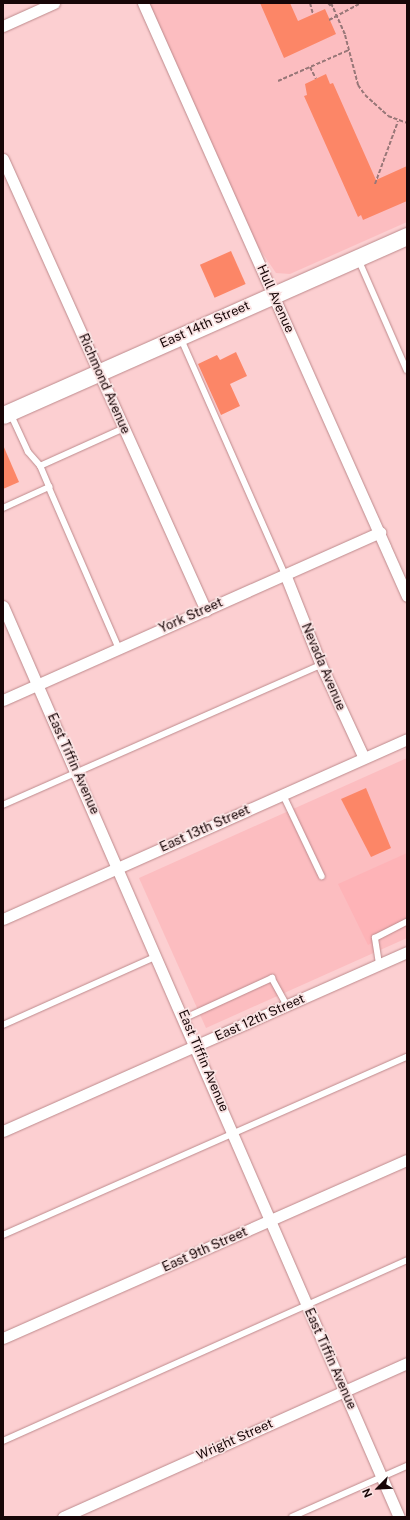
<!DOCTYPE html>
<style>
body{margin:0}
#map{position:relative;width:410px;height:1520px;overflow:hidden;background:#fccfd1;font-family:"Public Sans",sans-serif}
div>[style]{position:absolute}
.built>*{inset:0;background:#fcbdc0}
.green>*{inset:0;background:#feb3b7}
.building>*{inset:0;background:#fc8667;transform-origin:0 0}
.path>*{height:2px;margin-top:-1px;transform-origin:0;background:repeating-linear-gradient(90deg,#987778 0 4px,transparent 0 6px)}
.roads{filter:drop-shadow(0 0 1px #bd8a8c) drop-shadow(0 0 1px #bd8a8c)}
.lane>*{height:5.5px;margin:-2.75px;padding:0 2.75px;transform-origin:2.75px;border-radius:2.75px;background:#fff}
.street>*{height:11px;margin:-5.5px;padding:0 5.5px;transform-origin:5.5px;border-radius:5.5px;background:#fff}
.primary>*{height:17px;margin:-8.5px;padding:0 8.5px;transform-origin:8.5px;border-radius:8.5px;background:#fff}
span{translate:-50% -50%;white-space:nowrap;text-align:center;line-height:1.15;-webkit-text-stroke:3.5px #fae3e3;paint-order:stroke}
.street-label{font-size:13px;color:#170607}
.frame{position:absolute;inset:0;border:4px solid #170607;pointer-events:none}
.north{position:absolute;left:358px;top:1468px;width:40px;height:40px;-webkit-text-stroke:3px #fae3e3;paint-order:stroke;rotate:246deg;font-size:11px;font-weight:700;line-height:16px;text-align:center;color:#170607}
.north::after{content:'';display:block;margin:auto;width:14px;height:18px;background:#170607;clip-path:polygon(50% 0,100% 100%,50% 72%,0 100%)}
</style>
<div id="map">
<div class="built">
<i style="clip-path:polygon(148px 3px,407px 3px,407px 222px,290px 274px,276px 273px,257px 245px)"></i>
<i style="clip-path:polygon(407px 758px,407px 938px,206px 1028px,139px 878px)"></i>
</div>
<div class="green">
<i style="clip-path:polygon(407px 853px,407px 926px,368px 945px,338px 884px)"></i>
</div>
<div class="building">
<i style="clip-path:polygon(260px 3px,290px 3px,298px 21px,325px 9px,336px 34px,284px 58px)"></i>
<i style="clip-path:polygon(326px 74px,330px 84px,333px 83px,376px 180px,407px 166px,407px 201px,363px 220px,361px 215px,358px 217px,304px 96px,307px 95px,305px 84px)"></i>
<i style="left:231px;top:251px;width:36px;height:34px;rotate:66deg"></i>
<i style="clip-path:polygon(236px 352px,247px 376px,230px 384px,240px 406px,221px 415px,198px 364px,217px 355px,220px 360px)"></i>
<i style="clip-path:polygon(3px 445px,19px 482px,3px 489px)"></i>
<i style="clip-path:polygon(366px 788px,391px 848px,371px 857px,341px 799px)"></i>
</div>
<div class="path">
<i style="left:310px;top:3px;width:11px;rotate:75deg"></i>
<i style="left:328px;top:3px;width:6px;rotate:45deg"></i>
<i style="left:331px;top:3px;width:35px;rotate:66deg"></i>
<i style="left:345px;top:35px;width:52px;rotate:75.4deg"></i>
<i style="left:358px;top:85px;width:12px;rotate:55deg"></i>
<i style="left:365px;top:95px;width:31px;rotate:42deg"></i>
<i style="left:388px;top:116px;width:20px;rotate:20deg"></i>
<i style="left:329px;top:20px;width:36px;rotate:-28deg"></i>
<i style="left:310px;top:67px;width:13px;rotate:63deg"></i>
<i style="left:278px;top:81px;width:77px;rotate:-23.6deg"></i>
<i style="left:375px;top:184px;width:67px;rotate:-69.9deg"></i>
</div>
<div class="roads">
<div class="lane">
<i style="left:359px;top:260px;width:120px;rotate:66.4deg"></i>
<i style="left:181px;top:338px;width:258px;rotate:66.2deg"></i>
<i style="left:40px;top:466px;width:92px;rotate:-24.3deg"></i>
<i style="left:49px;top:487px;width:176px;rotate:66.5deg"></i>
<i style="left:3px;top:508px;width:51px;rotate:-24.5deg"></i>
<i style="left:49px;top:487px;width:23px;rotate:-113deg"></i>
<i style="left:40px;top:466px;width:18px;rotate:-131deg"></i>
<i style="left:28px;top:452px;width:43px;rotate:-114.8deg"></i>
<i style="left:283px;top:794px;width:91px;rotate:64.6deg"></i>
<i style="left:3px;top:805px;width:347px;rotate:-23.8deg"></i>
<i style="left:379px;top:964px;width:26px;rotate:-99deg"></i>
<i style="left:375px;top:938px;width:36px;rotate:-27deg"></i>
<i style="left:185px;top:1018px;width:96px;rotate:-24.7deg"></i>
<i style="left:272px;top:978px;width:31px;rotate:61deg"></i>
<i style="left:3px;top:1025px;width:169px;rotate:-24.1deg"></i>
<i style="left:3px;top:1235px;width:441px;rotate:-23.8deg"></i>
<i style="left:3px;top:1441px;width:443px;rotate:-24.1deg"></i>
<i style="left:292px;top:1517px;width:126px;rotate:-23.9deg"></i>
</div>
<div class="street">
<i style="left:143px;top:3px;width:649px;rotate:66deg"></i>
<i style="left:3px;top:26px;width:56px;rotate:-24.3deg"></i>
<i style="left:3px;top:159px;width:495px;rotate:65.8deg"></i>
<i style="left:285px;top:574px;width:98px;rotate:68.4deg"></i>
<i style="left:321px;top:665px;width:102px;rotate:65.2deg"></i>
<i style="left:3px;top:606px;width:993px;rotate:66.51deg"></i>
<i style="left:3px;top:700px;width:413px;rotate:-24deg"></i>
<i style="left:3px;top:919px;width:442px;rotate:-24deg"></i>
<i style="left:3px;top:1131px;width:442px;rotate:-23.9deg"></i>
<i style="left:3px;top:1338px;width:441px;rotate:-23.8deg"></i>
<i style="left:63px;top:1517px;width:377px;rotate:-24.1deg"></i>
</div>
<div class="primary">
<i style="left:3px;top:415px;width:442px;rotate:-23.9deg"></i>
</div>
</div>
<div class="street-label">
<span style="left:275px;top:299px;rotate:66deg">Hull Avenue</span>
<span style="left:205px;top:325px;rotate:-24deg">East 14th Street</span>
<span style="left:104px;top:384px;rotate:66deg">Richmond Avenue</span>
<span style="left:191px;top:616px;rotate:-24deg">York Street</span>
<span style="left:323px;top:667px;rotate:67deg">Nevada Avenue</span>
<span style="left:73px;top:764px;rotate:66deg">East Tiffin Avenue</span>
<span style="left:205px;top:829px;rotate:-24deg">East 13th Street</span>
<span style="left:260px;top:1018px;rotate:-24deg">East 12th Street</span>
<span style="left:203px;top:1061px;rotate:67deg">East Tiffin Avenue</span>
<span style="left:205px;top:1250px;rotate:-24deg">East 9th Street</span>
<span style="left:330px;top:1359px;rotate:66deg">East Tiffin Avenue</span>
<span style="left:235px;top:1440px;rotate:-24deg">Wright Street</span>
</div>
<div class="frame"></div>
<div class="north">N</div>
</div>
